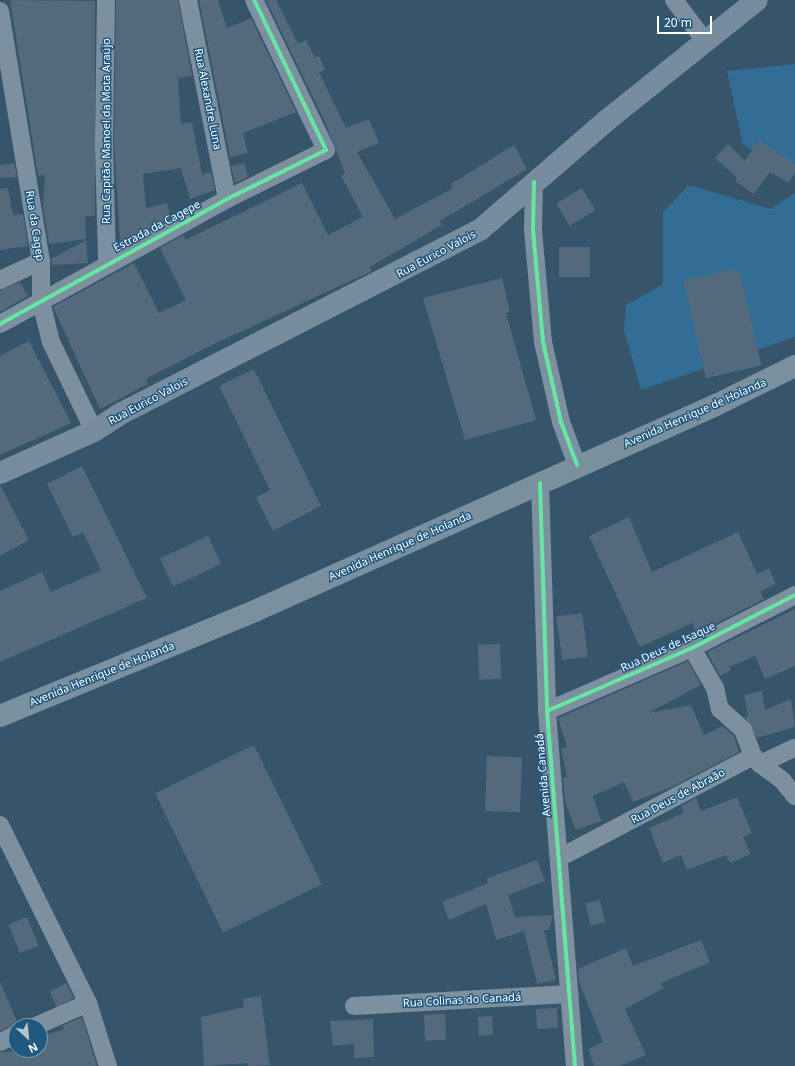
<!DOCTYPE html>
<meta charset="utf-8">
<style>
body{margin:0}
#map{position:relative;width:795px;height:1066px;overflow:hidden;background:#36546a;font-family:"Noto Sans",sans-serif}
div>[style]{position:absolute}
.green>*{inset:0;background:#316d95}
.building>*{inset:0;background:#526a7b;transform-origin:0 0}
.minor>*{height:18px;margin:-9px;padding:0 9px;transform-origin:9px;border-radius:9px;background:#7c90a0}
.secondary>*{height:22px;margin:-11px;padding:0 11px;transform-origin:11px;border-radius:11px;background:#778d9d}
.primary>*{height:22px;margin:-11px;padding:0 11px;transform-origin:11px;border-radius:11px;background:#7a909e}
.cycleway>*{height:4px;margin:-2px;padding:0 2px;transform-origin:2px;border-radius:2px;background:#66e7a1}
span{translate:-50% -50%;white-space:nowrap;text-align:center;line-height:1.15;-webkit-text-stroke:3px #205880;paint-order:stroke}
.street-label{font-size:11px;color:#fff}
.north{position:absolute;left:8px;top:1018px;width:40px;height:40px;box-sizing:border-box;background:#205880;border:1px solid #799bb3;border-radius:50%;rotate:153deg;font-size:11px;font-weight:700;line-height:16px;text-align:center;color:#fff}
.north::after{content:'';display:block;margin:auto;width:14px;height:18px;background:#b9c3cb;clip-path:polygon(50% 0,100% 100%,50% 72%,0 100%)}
.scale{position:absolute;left:657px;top:16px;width:55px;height:18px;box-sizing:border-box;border:2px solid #fff;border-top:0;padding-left:5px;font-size:12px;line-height:14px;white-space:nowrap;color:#fff;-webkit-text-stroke:3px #205880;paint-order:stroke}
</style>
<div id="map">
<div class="green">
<i style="clip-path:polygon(795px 64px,795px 173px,743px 145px,727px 71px)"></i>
<i style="clip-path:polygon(689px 185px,771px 209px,795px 193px,795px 337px,641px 390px,624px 330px,626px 305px,663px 284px,663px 212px)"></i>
</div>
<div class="building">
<i style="clip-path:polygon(10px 0,95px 1px,95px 216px,85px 217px,86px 239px,49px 244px,43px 207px,45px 175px,38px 176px)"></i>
<i style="clip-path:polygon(116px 0,178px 0,192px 76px,178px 78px,181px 124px,192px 122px,202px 174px,211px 172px,215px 190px,190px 199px,181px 168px,143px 174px,146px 208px,167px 203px,171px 218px,137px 236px,120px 241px,114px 145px)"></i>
<i style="clip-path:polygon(199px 0,218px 0,227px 28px,251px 18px,296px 112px,243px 133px,248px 153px,230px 157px)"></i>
<i style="clip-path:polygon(266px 0,276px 0,298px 44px,306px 40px,315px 58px,319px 56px,325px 70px,319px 72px,346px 128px,369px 119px,379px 143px,357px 152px,395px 219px,453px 188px,451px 184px,514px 145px,527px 169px,440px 221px,442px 225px,370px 267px,372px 271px,212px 345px,146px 379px,148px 384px,100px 409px,53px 307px,134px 263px,159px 313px,186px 300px,160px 248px,183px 235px,185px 240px,302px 183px,328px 235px,363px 217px,341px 176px,345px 173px,324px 120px)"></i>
<i style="clip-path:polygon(758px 140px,795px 164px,795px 173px,788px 183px,770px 172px,754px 194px,735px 181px,737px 178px,715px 158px,728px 144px,745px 161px)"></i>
<i style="clip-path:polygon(14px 163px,17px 177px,0 178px,0 165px)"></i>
<i style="clip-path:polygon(244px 163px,248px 177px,235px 183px,231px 166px)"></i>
<i style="clip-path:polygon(8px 188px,13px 215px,23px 214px,28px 246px,0 250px,0 189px)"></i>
<i style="left:582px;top:188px;width:26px;height:30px;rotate:59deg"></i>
<i style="clip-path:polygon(86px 240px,88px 263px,52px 265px,51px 259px)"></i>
<i style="left:559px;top:247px;width:31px;height:30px"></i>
<i style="left:739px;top:268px;width:100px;height:57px;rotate:77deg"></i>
<i style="clip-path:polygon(502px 278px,510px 312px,506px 313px,536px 420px,465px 440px,423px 298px)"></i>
<i style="clip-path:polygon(20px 282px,28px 296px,0 312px,0 290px)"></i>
<i style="clip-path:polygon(29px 341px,71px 423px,0 455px,0 356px)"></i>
<i style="clip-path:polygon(254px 369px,321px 506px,273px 531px,256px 497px,270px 490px,219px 386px)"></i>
<i style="clip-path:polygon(82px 466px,147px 598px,0 662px,0 591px,42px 572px,51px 592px,101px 570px,83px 532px,73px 537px,47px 484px)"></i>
<i style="clip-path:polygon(0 485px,29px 540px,0 556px)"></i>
<i style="clip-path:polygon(629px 517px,652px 572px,738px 532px,757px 574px,769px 568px,776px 584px,761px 591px,764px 599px,697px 633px,692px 623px,640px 647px,589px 536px)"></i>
<i style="left:208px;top:536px;width:31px;height:53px;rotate:65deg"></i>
<i style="clip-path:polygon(795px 609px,795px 666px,765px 679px,755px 656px,729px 667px,731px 670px,720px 676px,707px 652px)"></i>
<i style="left:582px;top:613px;width:44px;height:26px;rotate:82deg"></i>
<i style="left:500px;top:644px;width:35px;height:22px;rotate:88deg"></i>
<i style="clip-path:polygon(688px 661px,701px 685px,648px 713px,691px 705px,704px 735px,723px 726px,734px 736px,739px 752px,674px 786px,633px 802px,624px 782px,593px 796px,601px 821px,576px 830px,565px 802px,563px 778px,567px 777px,561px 749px,567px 747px,558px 718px)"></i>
<i style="clip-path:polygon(762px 691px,765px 710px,791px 699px,795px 727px,757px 738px,745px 717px,748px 716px,744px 695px)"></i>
<i style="left:254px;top:745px;width:155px;height:110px;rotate:64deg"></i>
<i style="left:487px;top:756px;width:35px;height:55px;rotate:2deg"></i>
<i style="clip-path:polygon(737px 797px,752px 833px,743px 837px,751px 854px,730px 863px,726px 855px,687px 870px,681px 855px,663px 863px,649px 828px,684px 813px,681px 806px,696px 798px,701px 811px)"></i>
<i style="clip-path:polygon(537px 860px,545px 881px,508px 895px,515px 917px,553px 915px,549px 930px,544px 930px,556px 980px,537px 984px,524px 931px,496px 940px,486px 904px,449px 920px,442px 902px,488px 883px,486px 879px)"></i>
<i style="left:600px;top:900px;width:23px;height:15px;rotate:77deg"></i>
<i style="left:27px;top:917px;width:31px;height:20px;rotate:68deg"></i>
<i style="clip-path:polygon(701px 940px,710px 962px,661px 983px,664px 988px,625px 1009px,646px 1055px,620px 1066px,594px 1066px,588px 1049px,603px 1042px,579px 982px,578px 969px,626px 948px,633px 966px)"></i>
<i style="clip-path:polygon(0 982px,18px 1024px,0 1031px)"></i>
<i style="left:66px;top:983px;width:17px;height:19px;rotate:62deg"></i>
<i style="clip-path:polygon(261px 996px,270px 1065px,248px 1066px,248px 1063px,204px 1066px,201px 1017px,244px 1007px,243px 999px)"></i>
<i style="left:557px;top:1008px;width:20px;height:21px;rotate:87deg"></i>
<i style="left:445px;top:1014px;width:26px;height:21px;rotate:88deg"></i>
<i style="left:492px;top:1016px;width:19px;height:14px;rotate:87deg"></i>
<i style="clip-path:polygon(82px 1017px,97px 1066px,0 1066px,0 1052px,40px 1050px,40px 1037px,64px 1029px,62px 1026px)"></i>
<i style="clip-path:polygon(373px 1019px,374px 1057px,354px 1058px,354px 1044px,333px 1046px,330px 1021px)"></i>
</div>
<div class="minor">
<i style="left:106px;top:0;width:145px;rotate:90.8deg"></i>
<i style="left:104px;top:145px;width:118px;rotate:88.5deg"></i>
<i style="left:188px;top:0;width:203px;rotate:78.9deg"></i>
<i style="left:674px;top:0;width:51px;rotate:52.9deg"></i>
<i style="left:0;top:11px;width:253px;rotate:80.7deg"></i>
<i style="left:41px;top:261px;width:41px;rotate:90deg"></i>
<i style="left:41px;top:302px;width:41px;rotate:76deg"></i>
<i style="left:51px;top:342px;width:99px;rotate:64.2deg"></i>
<i style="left:534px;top:182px;width:48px;rotate:91.2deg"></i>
<i style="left:533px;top:230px;width:112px;rotate:84.9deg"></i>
<i style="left:543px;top:342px;width:82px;rotate:77.3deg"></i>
<i style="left:561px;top:422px;width:46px;rotate:69.6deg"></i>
<i style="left:0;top:280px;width:45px;rotate:-24.9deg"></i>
<i style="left:0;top:324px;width:259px;rotate:-28.8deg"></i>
<i style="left:227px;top:199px;width:110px;rotate:-26.3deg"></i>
<i style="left:326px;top:150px;width:166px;rotate:-115.6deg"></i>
<i style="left:540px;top:483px;width:228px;rotate:88.2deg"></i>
<i style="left:547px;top:711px;width:356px;rotate:85.5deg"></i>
<i style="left:692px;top:648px;width:46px;rotate:60.1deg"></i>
<i style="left:715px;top:688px;width:22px;rotate:77deg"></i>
<i style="left:720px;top:709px;width:31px;rotate:42deg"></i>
<i style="left:743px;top:730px;width:28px;rotate:69deg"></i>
<i style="left:547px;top:711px;width:158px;rotate:-23.5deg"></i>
<i style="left:692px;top:648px;width:116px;rotate:-27.2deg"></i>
<i style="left:760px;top:764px;width:27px;rotate:36deg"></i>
<i style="left:782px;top:780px;width:21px;rotate:51deg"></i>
<i style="left:0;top:825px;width:199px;rotate:63.7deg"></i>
<i style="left:88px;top:1003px;width:66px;rotate:72.4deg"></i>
<i style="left:559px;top:858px;width:219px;rotate:-27.7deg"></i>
<i style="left:753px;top:756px;width:11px;rotate:49deg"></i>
<i style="left:760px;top:764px;width:38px;rotate:-25deg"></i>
<i style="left:354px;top:1006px;width:216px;rotate:-3.2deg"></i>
<i style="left:36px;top:1026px;width:57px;rotate:-23.9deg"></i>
<i style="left:0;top:1042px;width:17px;rotate:-24deg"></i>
</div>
<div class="secondary">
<i style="left:0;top:473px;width:103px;rotate:-24.1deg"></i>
<i style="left:94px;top:431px;width:33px;rotate:-33deg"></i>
<i style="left:122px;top:413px;width:403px;rotate:-27.1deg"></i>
<i style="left:481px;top:229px;width:165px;rotate:-40.8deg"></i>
<i style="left:606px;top:121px;width:193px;rotate:-38.7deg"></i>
</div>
<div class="primary">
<i style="left:0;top:716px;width:278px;rotate:-22.4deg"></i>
<i style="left:257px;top:610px;width:503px;rotate:-24.07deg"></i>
<i style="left:716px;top:405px;width:88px;rotate:-26.3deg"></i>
</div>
<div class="cycleway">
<i style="left:534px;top:182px;width:48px;rotate:91.2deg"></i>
<i style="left:533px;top:230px;width:112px;rotate:84.9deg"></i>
<i style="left:543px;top:342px;width:82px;rotate:77.3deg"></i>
<i style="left:561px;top:422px;width:46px;rotate:69.6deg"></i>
<i style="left:0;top:324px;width:259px;rotate:-28.8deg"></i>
<i style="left:227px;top:199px;width:110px;rotate:-26.3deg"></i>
<i style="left:326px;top:150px;width:166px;rotate:-115.6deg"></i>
<i style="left:540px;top:483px;width:228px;rotate:88.2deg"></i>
<i style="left:547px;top:711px;width:356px;rotate:85.5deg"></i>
<i style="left:547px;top:711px;width:158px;rotate:-23.5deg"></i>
<i style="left:692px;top:648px;width:116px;rotate:-27.2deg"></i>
</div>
<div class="street-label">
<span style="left:208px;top:99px;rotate:79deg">Rua Alexandre Luna</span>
<span style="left:106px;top:131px;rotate:-90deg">Rua Capitão Manoel da Mota Araújo</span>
<span style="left:35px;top:226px;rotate:81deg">Rua da Cagep</span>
<span style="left:157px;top:226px;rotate:-28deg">Estrada da Cagepe</span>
<span style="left:436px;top:254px;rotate:-28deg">Rua Eurico Valois</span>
<span style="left:148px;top:401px;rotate:-28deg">Rua Eurico Valois</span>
<span style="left:695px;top:413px;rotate:-24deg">Avenida Henrique de Holanda</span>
<span style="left:400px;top:546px;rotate:-24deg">Avenida Henrique de Holanda</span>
<span style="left:668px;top:647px;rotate:-25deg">Rua Deus de Isaque</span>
<span style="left:102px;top:674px;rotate:-22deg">Avenida Henrique de Holanda</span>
<span style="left:543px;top:775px;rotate:-95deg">Avenida Canadá</span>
<span style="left:678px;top:796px;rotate:-28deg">Rua Deus de Abraão</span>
<span style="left:462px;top:1000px;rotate:-3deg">Rua Colinas do Canadá</span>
</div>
<div class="north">N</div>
<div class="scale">20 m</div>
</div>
